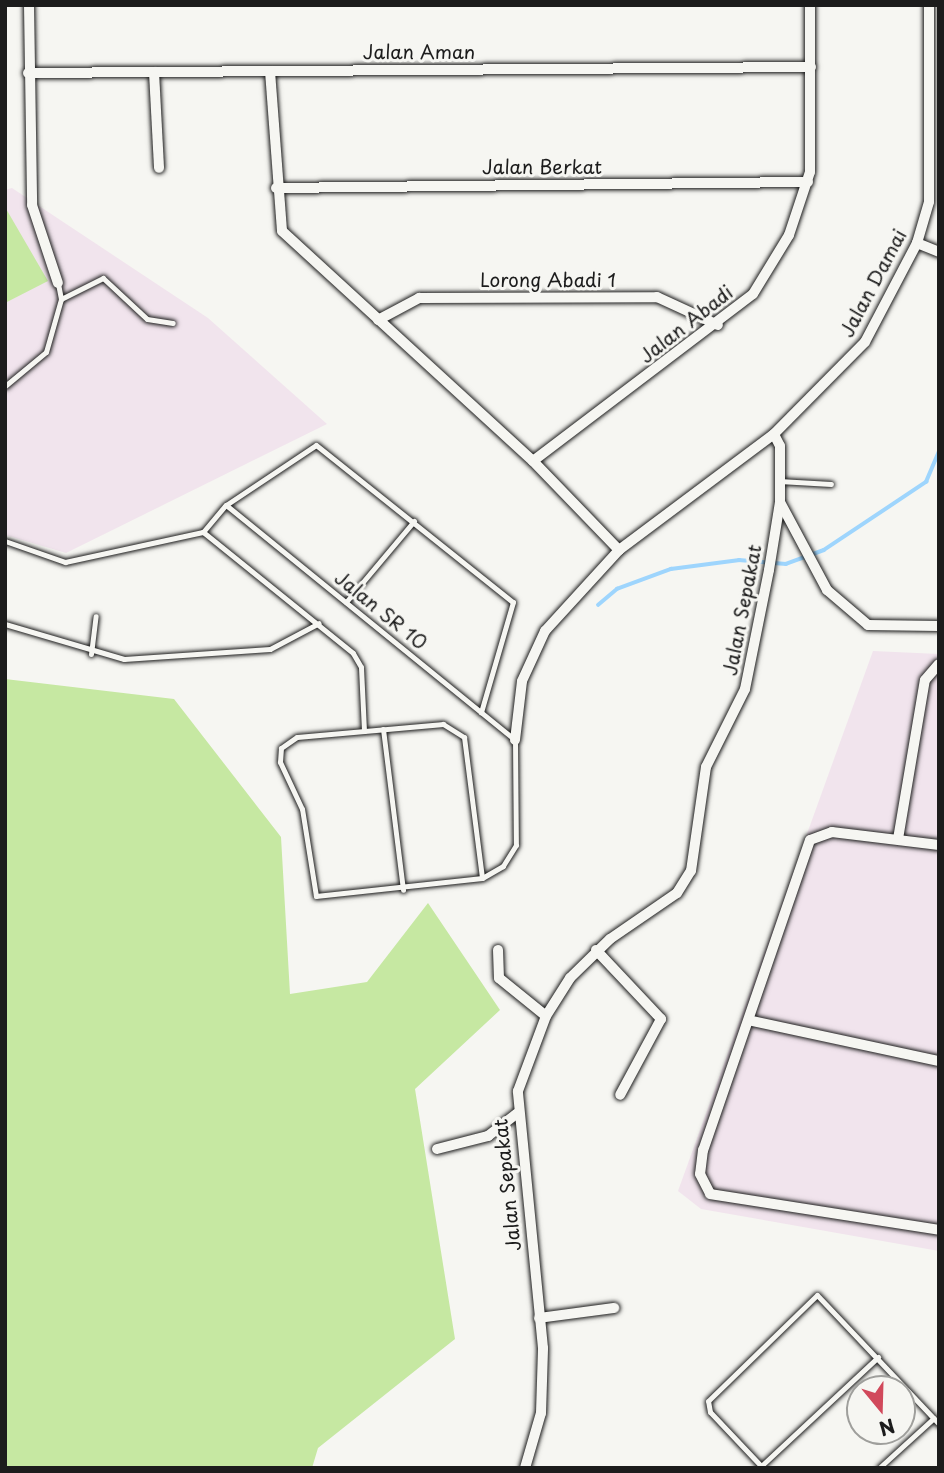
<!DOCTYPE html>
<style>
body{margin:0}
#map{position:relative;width:944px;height:1473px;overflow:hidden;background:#f6f6f2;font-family:"Playpen Sans",sans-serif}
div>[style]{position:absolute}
.built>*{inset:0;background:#f1e4ed}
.green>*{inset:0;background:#c6e8a2}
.stream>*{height:3.5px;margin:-1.75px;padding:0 1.75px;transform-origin:1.75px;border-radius:1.75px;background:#9ed5fd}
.roads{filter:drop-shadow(0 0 2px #1c1c1c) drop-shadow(0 0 2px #1c1c1c)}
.service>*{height:5px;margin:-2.5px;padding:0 2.5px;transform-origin:2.5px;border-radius:2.5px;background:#f6f6f2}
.minor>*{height:10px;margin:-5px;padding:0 5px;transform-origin:5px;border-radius:5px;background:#f6f6f2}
span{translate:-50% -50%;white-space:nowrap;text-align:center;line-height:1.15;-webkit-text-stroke:6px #f6f6f2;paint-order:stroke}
.street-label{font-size:19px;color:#1c1c1c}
.frame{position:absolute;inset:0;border:7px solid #1c1c1c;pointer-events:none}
.north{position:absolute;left:846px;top:1375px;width:70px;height:70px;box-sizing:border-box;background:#f6f6f2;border:2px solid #9f9f9c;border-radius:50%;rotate:161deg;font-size:19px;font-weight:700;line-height:28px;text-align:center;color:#1c1c1c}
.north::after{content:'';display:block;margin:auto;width:24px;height:32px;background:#d1495b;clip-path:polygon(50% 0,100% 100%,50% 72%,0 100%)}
</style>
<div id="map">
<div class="built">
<i style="clip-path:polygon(12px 188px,208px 318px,327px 424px,66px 553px,5px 535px,5px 190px)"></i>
<i style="clip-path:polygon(873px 651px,939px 654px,939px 1251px,701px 1209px,678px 1191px)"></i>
</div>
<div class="green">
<i style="clip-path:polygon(5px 207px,48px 281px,5px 303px)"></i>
<i style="clip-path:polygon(5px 679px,174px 699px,281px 837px,290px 994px,367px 982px,428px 903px,500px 1010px,415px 1089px,455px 1339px,318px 1448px,312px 1468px,5px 1468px)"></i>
</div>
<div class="stream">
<i style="left:598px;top:605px;width:25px;rotate:-40deg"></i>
<i style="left:617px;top:589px;width:58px;rotate:-20.3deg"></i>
<i style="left:671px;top:569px;width:69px;rotate:-7.5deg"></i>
<i style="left:739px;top:560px;width:47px;rotate:4.9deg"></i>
<i style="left:786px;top:564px;width:40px;rotate:-20.2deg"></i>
<i style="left:824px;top:550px;width:123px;rotate:-33.7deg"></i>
<i style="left:926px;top:482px;width:33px;rotate:-67deg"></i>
</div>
<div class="roads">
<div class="service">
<i style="left:61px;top:299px;width:47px;rotate:-26.6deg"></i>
<i style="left:103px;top:278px;width:60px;rotate:43deg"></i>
<i style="left:147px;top:319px;width:26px;rotate:9deg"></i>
<i style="left:5px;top:386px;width:53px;rotate:-39.7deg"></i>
<i style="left:46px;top:352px;width:55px;rotate:-74.2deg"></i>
<i style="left:61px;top:299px;width:16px;rotate:-101deg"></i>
<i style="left:779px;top:481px;width:52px;rotate:3.3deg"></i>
<i style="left:226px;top:505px;width:372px;rotate:39.1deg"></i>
<i style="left:515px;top:740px;width:105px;rotate:89.5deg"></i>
<i style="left:516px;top:845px;width:25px;rotate:122deg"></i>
<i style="left:503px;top:866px;width:24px;rotate:150deg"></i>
<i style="left:482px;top:878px;width:167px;rotate:173.8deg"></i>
<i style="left:316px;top:896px;width:88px;rotate:-99.1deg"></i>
<i style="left:302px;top:809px;width:52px;rotate:-115.1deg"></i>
<i style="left:280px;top:762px;width:14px;rotate:-86deg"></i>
<i style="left:281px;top:748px;width:19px;rotate:-35deg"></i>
<i style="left:297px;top:737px;width:147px;rotate:-5.1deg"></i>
<i style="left:443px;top:724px;width:25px;rotate:32deg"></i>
<i style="left:464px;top:737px;width:142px;rotate:82.7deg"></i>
<i style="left:5px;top:541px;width:64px;rotate:19.3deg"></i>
<i style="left:65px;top:562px;width:141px;rotate:-12.3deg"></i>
<i style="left:346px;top:602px;width:106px;rotate:-50deg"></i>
<i style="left:5px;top:624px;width:124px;rotate:16.4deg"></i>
<i style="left:124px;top:659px;width:146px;rotate:-3.9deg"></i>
<i style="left:270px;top:649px;width:55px;rotate:-28deg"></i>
<i style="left:91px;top:654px;width:38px;rotate:-83deg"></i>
<i style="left:383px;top:729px;width:162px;rotate:82.9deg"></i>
<i style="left:364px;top:731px;width:64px;rotate:-92.7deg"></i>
<i style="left:361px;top:667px;width:16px;rotate:-120deg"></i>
<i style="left:353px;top:653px;width:193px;rotate:-141.1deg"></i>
<i style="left:203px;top:532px;width:35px;rotate:-50deg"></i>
<i style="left:226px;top:505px;width:108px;rotate:-33.7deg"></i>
<i style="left:316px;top:445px;width:252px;rotate:38.6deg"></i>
<i style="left:513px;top:602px;width:115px;rotate:106.2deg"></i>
<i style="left:759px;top:1468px;width:163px;rotate:-43deg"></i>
<i style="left:763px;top:1468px;width:77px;rotate:-133.4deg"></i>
<i style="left:710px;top:1412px;width:11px;rotate:-100deg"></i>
<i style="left:708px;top:1401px;width:152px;rotate:-44.2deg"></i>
<i style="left:817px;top:1295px;width:178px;rotate:46.6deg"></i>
<i style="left:879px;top:1468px;width:74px;rotate:-42.3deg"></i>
</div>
<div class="minor">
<i style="left:29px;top:5px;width:200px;rotate:89.1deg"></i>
<i style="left:32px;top:205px;width:82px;rotate:71.6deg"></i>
<i style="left:270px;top:71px;width:160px;rotate:85.7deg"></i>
<i style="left:282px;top:231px;width:340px;rotate:42.5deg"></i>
<i style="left:533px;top:461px;width:124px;rotate:46deg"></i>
<i style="left:154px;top:72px;width:96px;rotate:87deg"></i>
<i style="left:28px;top:73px;width:783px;rotate:-0.44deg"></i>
<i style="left:276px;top:188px;width:532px;rotate:-0.65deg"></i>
<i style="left:917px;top:243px;width:24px;rotate:22deg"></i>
<i style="left:378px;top:320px;width:47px;rotate:-28.2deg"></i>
<i style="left:419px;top:298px;width:238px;rotate:-0.2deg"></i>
<i style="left:657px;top:297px;width:67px;rotate:24.7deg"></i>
<i style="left:533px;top:461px;width:276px;rotate:-37.2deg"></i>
<i style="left:753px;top:294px;width:69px;rotate:-58.6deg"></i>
<i style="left:789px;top:235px;width:66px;rotate:-71.6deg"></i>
<i style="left:810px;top:172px;width:167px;rotate:-90deg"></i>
<i style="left:780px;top:502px;width:100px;rotate:61.9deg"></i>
<i style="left:827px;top:590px;width:54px;rotate:40.5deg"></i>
<i style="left:868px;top:625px;width:71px;rotate:0.8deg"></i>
<i style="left:515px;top:740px;width:59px;rotate:-83.2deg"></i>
<i style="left:522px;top:681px;width:55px;rotate:-65.3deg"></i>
<i style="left:545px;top:631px;width:110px;rotate:-47.6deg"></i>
<i style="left:619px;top:550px;width:194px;rotate:-36.8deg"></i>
<i style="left:774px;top:434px;width:129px;rotate:-45.3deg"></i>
<i style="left:865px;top:342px;width:112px;rotate:-62.3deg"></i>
<i style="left:917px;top:243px;width:43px;rotate:-73.7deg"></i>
<i style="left:929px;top:202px;width:197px;rotate:-90deg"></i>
<i style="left:898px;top:839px;width:161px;rotate:-80.4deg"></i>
<i style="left:925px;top:680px;width:21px;rotate:-49deg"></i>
<i style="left:939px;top:845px;width:108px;rotate:-173.1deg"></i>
<i style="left:832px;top:832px;width:23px;rotate:160deg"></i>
<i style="left:810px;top:840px;width:328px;rotate:109deg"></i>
<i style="left:703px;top:1150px;width:24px;rotate:97deg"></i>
<i style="left:700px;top:1174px;width:22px;rotate:63deg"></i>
<i style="left:710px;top:1194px;width:232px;rotate:8.9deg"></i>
<i style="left:498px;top:950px;width:28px;rotate:88deg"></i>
<i style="left:499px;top:978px;width:60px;rotate:39deg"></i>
<i style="left:596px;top:950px;width:95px;rotate:46.7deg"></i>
<i style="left:661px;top:1019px;width:86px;rotate:118.3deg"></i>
<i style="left:752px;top:1021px;width:191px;rotate:12.1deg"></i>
<i style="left:437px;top:1149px;width:53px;rotate:-14.3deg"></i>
<i style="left:488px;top:1136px;width:36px;rotate:-38deg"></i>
<i style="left:539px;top:1318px;width:76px;rotate:-7.6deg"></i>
<i style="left:525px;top:1468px;width:57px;rotate:-73.8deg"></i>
<i style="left:541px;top:1413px;width:65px;rotate:-88.2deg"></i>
<i style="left:543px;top:1348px;width:258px;rotate:-95.6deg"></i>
<i style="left:518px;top:1091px;width:80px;rotate:-69.5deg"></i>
<i style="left:546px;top:1016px;width:45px;rotate:-57.7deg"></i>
<i style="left:570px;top:978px;width:56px;rotate:-44.3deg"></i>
<i style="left:610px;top:939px;width:81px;rotate:-34.5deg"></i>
<i style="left:677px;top:893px;width:26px;rotate:-58deg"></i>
<i style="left:691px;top:871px;width:105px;rotate:-81.8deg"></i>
<i style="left:706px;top:767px;width:87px;rotate:-63.4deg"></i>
<i style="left:745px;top:689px;width:121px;rotate:-78.6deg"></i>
<i style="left:769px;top:570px;width:69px;rotate:-80.8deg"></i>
<i style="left:780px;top:502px;width:56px;rotate:-90deg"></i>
<i style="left:780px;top:446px;width:13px;rotate:-117deg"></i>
</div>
</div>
<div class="street-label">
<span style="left:419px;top:52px">Jalan Aman</span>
<span style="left:542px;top:167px">Jalan Berkat</span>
<span style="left:548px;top:280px">Lorong Abadi 1</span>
<span style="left:873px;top:283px;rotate:-62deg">Jalan Damai</span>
<span style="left:686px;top:324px;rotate:-38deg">Jalan Abadi</span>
<span style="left:381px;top:610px;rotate:39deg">Jalan SR 10</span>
<span style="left:742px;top:610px;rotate:-79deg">Jalan Sepakat</span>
<span style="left:507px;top:1185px;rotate:-96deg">Jalan Sepakat</span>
</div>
<div class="frame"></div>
<div class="north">N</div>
</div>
